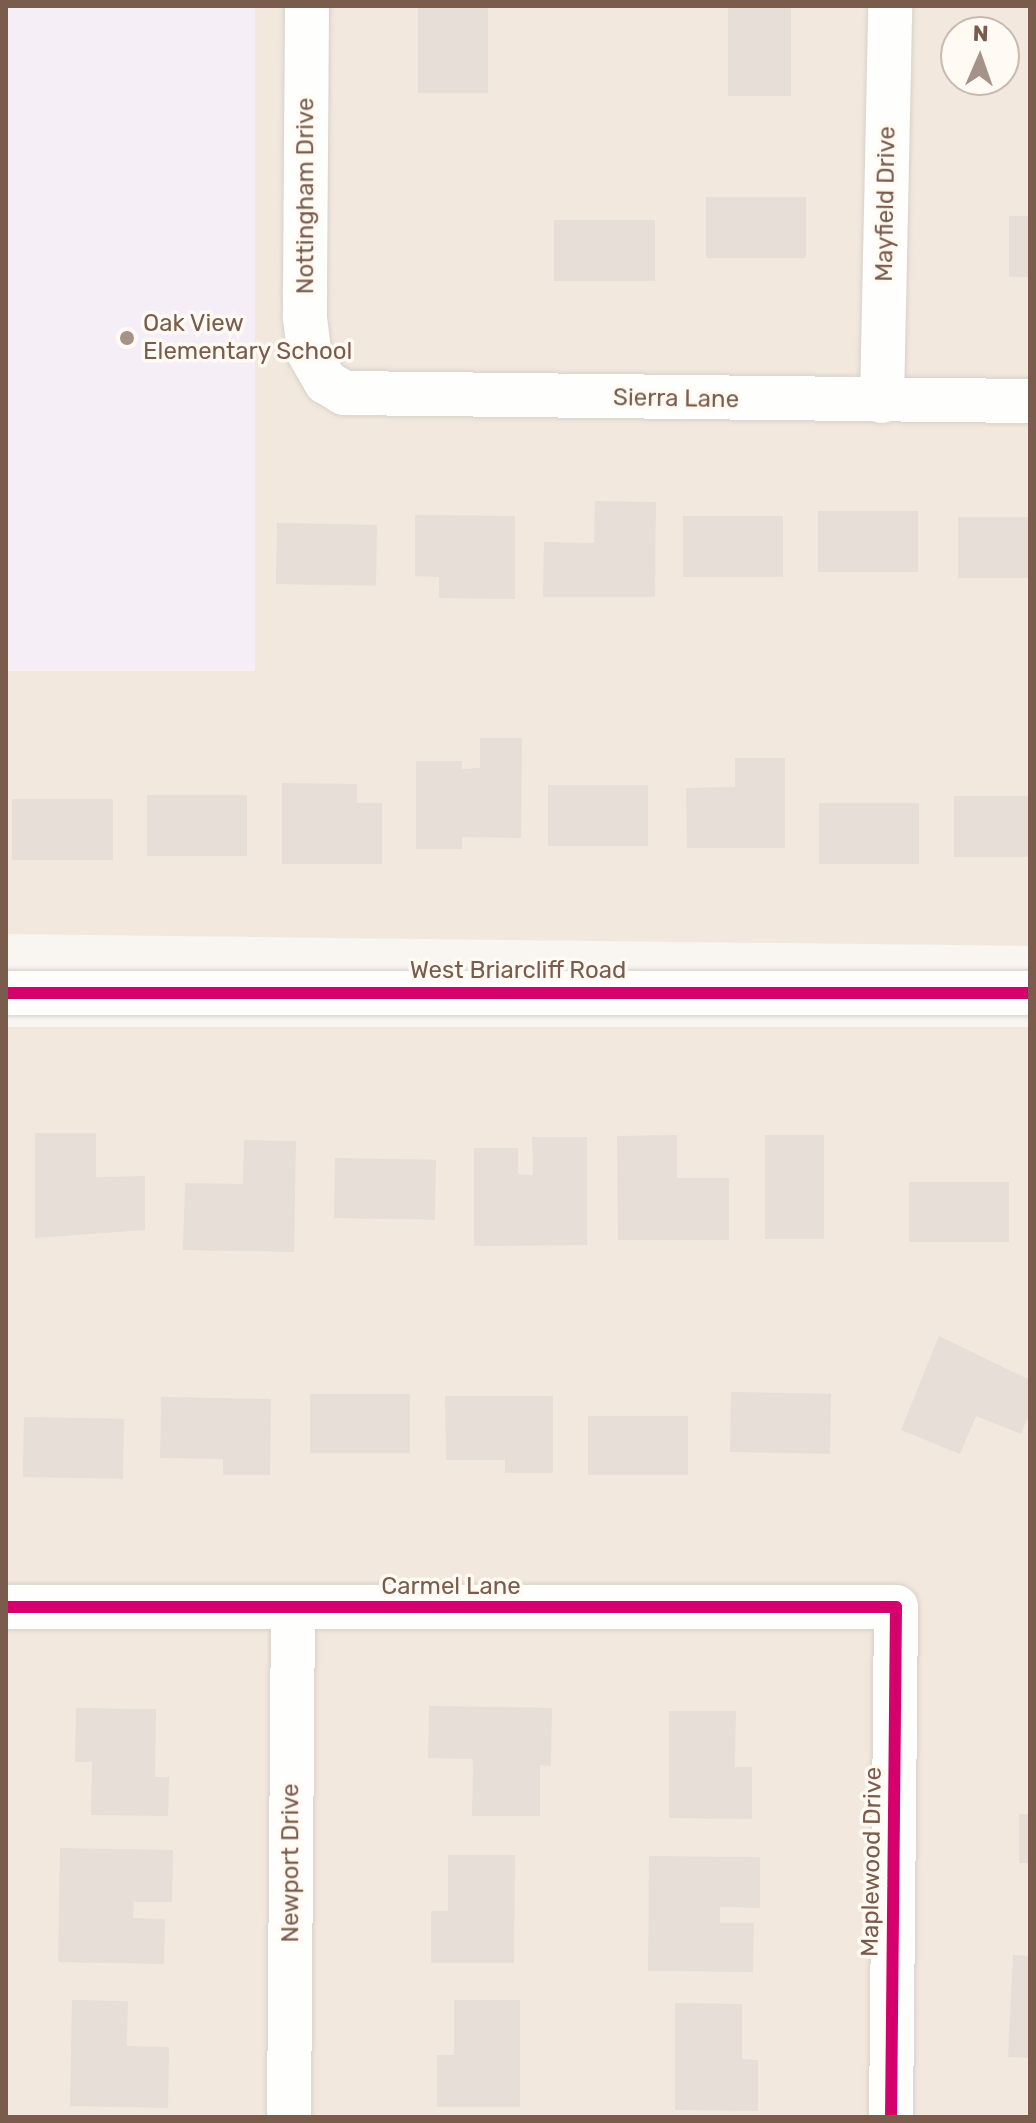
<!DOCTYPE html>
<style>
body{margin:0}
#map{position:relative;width:1036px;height:2123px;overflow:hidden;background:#f9f5f0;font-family:Rubik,sans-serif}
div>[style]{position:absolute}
.residential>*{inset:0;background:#f2e8de;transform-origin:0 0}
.education>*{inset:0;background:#f6eef6;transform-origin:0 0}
.building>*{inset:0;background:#e6ded7;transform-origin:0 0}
.roads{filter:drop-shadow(0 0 2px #d7d1cb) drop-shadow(0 0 2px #d7d1cb)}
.street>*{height:44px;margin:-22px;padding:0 22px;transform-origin:22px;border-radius:22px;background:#fefefd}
.secondary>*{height:44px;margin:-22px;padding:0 22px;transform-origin:22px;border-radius:22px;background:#fefefd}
.cycleway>*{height:12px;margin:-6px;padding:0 6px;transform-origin:6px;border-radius:6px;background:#d6006c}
.dots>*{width:22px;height:22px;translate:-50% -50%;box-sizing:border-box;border:4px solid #fffaf3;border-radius:50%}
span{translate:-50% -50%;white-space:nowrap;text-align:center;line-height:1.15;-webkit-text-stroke:7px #fffaf3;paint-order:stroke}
.street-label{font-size:24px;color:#7a5c4d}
.poi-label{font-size:24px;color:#7a5c4d}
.left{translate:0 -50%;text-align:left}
.frame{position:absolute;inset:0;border:8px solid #7a5c4d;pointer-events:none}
.north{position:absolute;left:940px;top:16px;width:80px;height:80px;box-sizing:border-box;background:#fffaf3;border:2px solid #cabbb1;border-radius:50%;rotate:2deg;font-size:22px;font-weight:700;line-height:32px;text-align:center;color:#7a5c4d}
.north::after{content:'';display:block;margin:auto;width:28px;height:36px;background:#a69286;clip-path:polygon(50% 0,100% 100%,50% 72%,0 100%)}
</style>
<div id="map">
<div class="residential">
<i style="clip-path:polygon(evenodd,255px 6px,1030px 6px,1030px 946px,6px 934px,6px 671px,239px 671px,255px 6px,956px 32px,1004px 32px,1004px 80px,956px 80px,956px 32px)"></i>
<i style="left:6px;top:1027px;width:1024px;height:1090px"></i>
</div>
<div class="education">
<i style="left:6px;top:6px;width:249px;height:665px"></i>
</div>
<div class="building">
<i style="left:418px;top:6px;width:70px;height:87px"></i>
<i style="left:728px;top:6px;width:63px;height:90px"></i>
<i style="left:706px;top:197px;width:100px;height:61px"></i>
<i style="left:1009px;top:216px;width:21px;height:61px"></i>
<i style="left:554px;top:220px;width:101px;height:61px"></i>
<i style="clip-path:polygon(595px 501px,656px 502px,655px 597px,543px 597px,544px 542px,594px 543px)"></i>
<i style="left:818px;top:511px;width:100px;height:61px"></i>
<i style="clip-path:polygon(415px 515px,515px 516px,515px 599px,439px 598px,439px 577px,415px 576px)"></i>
<i style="left:683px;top:516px;width:100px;height:61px"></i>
<i style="left:1030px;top:517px;width:61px;height:72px;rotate:90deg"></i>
<i style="left:277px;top:523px;width:100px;height:61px;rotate:1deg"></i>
<i style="clip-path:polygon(480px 738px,522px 738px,521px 838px,462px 837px,462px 849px,416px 849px,416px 761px,462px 761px,462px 769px,480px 768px)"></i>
<i style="clip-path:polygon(735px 758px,785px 758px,785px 848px,687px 848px,686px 788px,735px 787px)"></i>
<i style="clip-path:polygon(282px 783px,357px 784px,357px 803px,382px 803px,382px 864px,282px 864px)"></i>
<i style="left:548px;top:785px;width:100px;height:61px"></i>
<i style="left:147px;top:795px;width:100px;height:61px"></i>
<i style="left:954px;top:796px;width:76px;height:61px"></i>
<i style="left:12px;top:799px;width:101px;height:61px"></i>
<i style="left:919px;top:803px;width:61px;height:100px;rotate:90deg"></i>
<i style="clip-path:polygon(35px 1133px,96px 1133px,96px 1177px,145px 1176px,145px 1230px,35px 1238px)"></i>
<i style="clip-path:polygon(677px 1135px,677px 1178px,729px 1178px,729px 1240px,618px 1240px,617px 1136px)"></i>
<i style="left:765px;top:1135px;width:59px;height:104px"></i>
<i style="clip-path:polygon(532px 1137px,587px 1137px,587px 1245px,474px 1246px,474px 1148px,518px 1148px,518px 1174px,533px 1175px)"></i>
<i style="clip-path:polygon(244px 1140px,296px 1141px,294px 1252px,183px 1250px,185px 1183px,243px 1184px)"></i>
<i style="left:335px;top:1158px;width:101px;height:60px;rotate:1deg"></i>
<i style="left:909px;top:1182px;width:100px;height:60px"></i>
<i style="clip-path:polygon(939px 1336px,1030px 1380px,1030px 1412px,1021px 1434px,976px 1416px,960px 1454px,901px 1430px)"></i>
<i style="left:731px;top:1392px;width:100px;height:60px;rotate:1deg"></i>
<i style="left:310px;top:1394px;width:100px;height:59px"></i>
<i style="clip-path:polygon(445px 1396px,553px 1396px,553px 1473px,505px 1473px,505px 1460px,446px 1460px)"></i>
<i style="clip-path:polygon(161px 1397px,271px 1399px,270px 1475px,223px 1475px,223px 1459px,160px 1458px)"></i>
<i style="left:588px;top:1416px;width:100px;height:59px"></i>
<i style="left:24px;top:1417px;width:100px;height:60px;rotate:1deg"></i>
<i style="clip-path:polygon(429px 1706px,552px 1708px,551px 1766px,540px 1765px,540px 1816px,472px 1816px,473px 1759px,428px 1758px)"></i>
<i style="clip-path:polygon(76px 1708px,156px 1709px,155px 1777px,169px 1777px,168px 1816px,91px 1815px,92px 1762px,75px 1762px)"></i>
<i style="clip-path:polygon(669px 1711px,736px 1711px,735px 1767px,752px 1767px,752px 1819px,669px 1818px)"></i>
<i style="left:1019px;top:1814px;width:11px;height:49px"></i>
<i style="clip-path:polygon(60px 1848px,173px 1850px,172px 1902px,134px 1902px,133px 1918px,165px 1919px,164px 1964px,58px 1962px)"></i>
<i style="clip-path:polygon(448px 1855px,515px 1855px,514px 1963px,431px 1963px,431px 1911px,448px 1911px)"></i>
<i style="clip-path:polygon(649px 1856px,760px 1857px,760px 1908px,720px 1907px,720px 1923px,754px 1923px,753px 1972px,648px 1971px)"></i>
<i style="clip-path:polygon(1013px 1955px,1030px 1956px,1030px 2058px,1008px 2057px)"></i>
<i style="clip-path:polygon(72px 2000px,128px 2001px,127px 2046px,169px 2047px,168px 2108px,70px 2106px)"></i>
<i style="clip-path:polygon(454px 2000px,520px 2000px,520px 2107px,437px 2107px,437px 2055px,454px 2055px)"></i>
<i style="clip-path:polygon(675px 2003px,742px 2004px,742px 2059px,758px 2060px,758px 2111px,675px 2110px)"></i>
</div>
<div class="roads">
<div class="street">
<i style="left:307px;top:6px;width:312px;rotate:90.4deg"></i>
<i style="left:305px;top:318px;width:35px;rotate:83deg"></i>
<i style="left:309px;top:353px;width:34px;rotate:60deg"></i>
<i style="left:326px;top:382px;width:21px;rotate:31deg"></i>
<i style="left:344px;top:393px;width:686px;rotate:0.67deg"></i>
<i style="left:882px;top:401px;width:395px;rotate:-88.8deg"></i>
<i style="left:6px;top:1607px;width:890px"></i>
<i style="left:896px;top:1607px;width:510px;rotate:90.56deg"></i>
<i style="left:289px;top:2117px;width:507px;rotate:-89.55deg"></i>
</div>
<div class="secondary">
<i style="left:6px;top:993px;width:1024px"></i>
</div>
</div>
<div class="cycleway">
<i style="left:6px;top:993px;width:1024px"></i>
<i style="left:6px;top:1607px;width:890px"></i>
<i style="left:896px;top:1607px;width:510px;rotate:90.56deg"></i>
</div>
<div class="dots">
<i style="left:127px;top:338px;background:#a69286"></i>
</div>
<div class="street-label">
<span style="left:306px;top:196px;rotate:-90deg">Nottingham Drive</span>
<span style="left:886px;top:204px;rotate:-89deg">Mayfield Drive</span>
<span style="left:676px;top:399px;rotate:1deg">Sierra Lane</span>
<span style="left:518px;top:971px">West Briarcliff Road</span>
<span style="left:451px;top:1587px">Carmel Lane</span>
<span style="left:872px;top:1862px;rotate:-89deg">Maplewood Drive</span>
<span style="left:291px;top:1863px;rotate:-90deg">Newport Drive</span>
</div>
<div class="poi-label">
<span class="left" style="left:143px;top:338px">Oak View<br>Elementary School</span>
</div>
<div class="frame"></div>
<div class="north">N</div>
</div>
